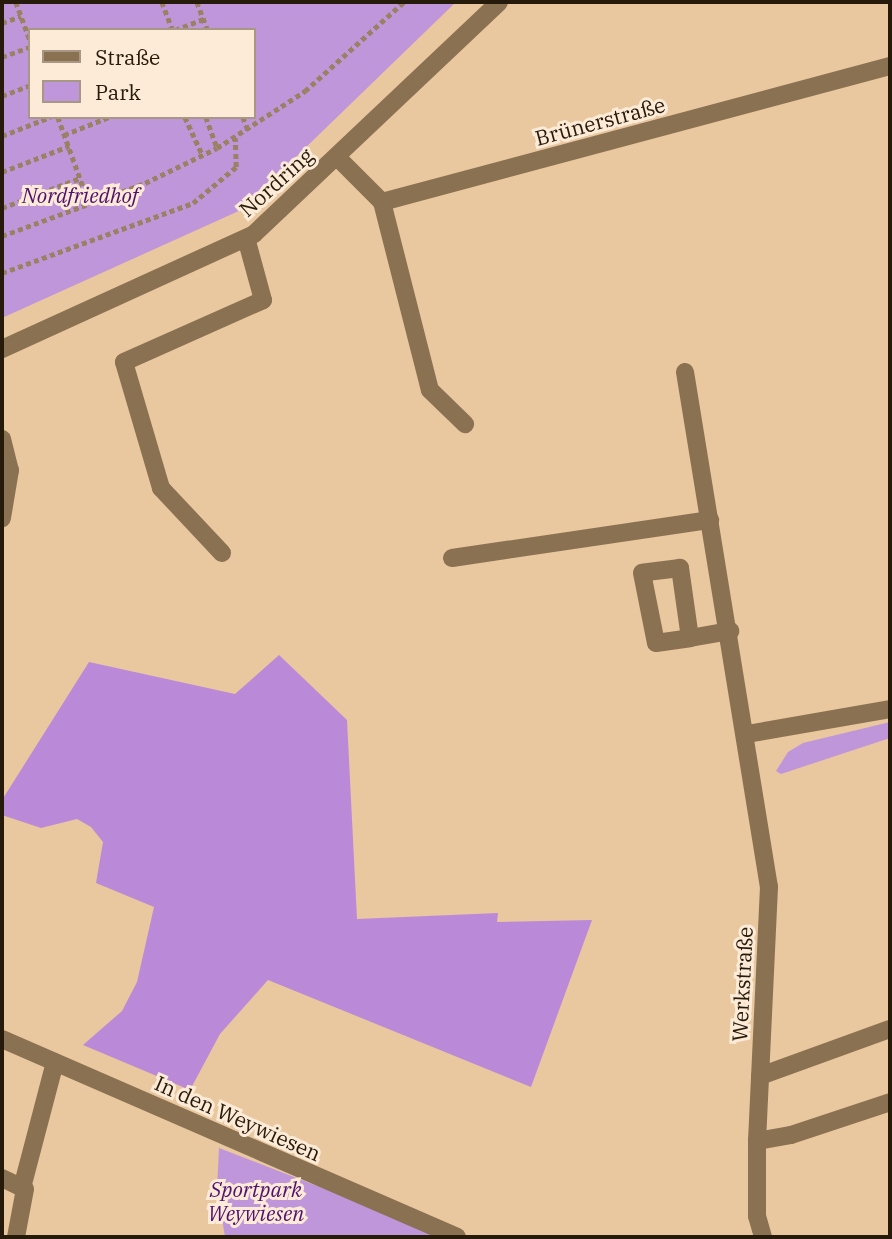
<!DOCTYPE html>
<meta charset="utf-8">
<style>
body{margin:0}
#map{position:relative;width:892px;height:1239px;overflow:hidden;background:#e9c79f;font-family:"IBM Plex Serif",serif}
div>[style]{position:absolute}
.green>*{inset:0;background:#c096db}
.forest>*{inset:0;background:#ba8ad8}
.path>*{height:4.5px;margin-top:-2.25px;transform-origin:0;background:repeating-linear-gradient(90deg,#9a8163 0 5px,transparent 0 8.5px)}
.minor>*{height:18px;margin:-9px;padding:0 9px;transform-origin:9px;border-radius:9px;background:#8a7152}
span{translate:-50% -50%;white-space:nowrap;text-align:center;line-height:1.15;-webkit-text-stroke:6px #fdebd7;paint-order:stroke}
.street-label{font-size:21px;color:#261a0b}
.park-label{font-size:21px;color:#511170;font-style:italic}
.frame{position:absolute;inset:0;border:4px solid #261a0b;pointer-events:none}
.legend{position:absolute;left:28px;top:28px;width:228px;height:91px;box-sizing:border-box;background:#fdebd7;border:2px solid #a79785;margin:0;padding:9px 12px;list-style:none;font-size:21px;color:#261a0b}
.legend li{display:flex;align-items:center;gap:14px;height:35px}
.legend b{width:35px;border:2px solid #a79785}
</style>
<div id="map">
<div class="green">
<i style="clip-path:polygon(evenodd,2px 2px,456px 2px,241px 210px,2px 318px,2px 2px,30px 30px,254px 30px,254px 117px,30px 117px,30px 30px)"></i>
<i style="clip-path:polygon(890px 722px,890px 738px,781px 774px,776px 771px,788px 752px,803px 743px)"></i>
<i style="clip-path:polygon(219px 1148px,449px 1237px,225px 1237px,217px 1189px)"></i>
</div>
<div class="forest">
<i style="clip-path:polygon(279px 655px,347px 720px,357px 919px,498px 913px,497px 922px,592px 920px,531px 1087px,268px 980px,220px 1034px,190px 1090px,83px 1045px,122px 1011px,137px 982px,154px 907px,96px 883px,103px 842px,91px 827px,77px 819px,41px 828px,2px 815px,2px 800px,89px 662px,235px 694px)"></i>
</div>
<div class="path">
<i style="left:16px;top:2px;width:40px;rotate:69.8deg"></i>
<i style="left:162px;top:2px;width:30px;rotate:69deg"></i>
<i style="left:197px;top:2px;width:30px;rotate:69deg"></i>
<i style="left:2px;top:23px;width:20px;rotate:-20deg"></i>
<i style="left:175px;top:30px;width:31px;rotate:-21deg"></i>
<i style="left:2px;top:57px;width:30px;rotate:-20deg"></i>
<i style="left:2px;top:96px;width:30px;rotate:-21deg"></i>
<i style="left:58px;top:117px;width:91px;rotate:70.2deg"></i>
<i style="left:185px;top:117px;width:43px;rotate:65.2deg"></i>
<i style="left:206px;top:117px;width:33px;rotate:70deg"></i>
<i style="left:243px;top:117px;width:14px;rotate:69deg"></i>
<i style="left:64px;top:135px;width:48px;rotate:-21.8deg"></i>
<i style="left:2px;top:136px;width:52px;rotate:-21.6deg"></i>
<i style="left:2px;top:172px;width:72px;rotate:-21.2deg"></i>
<i style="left:2px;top:208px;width:84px;rotate:-21deg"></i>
<i style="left:2px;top:236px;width:153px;rotate:-20.3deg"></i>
<i style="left:145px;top:183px;width:80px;rotate:-25.9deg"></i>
<i style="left:217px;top:148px;width:105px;rotate:-32.9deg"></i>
<i style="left:305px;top:91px;width:133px;rotate:-42deg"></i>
<i style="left:2px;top:273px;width:203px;rotate:-20.1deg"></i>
<i style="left:193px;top:203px;width:56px;rotate:-39.9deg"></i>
<i style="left:236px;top:167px;width:29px;rotate:-92deg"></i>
</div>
<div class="minor">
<i style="left:338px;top:158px;width:62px;rotate:45deg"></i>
<i style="left:382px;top:202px;width:526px;rotate:-14.99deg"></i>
<i style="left:382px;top:202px;width:194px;rotate:75.7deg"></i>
<i style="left:430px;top:390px;width:49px;rotate:44.2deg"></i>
<i style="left:2px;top:349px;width:277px;rotate:-24.5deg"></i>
<i style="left:254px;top:234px;width:337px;rotate:-43.4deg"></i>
<i style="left:685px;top:372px;width:522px;rotate:80.74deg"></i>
<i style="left:769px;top:887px;width:254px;rotate:92.7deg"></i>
<i style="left:757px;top:1141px;width:75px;rotate:90deg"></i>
<i style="left:757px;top:1216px;width:22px;rotate:74deg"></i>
<i style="left:2px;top:439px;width:32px;rotate:76deg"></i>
<i style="left:10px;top:470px;width:49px;rotate:99.5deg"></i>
<i style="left:222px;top:553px;width:89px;rotate:-133.2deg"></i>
<i style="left:161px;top:488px;width:131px;rotate:-106.4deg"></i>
<i style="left:124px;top:362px;width:152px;rotate:-24deg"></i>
<i style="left:263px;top:300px;width:64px;rotate:-105.3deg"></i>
<i style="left:452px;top:558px;width:261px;rotate:-8.4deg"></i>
<i style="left:690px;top:638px;width:71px;rotate:-98.1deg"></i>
<i style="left:680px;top:568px;width:38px;rotate:173deg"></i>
<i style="left:642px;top:573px;width:71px;rotate:78.7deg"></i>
<i style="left:656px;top:643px;width:34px;rotate:-8deg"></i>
<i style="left:690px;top:638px;width:41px;rotate:-9.9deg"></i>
<i style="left:747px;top:734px;width:145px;rotate:-9.9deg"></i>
<i style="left:2px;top:1039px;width:496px;rotate:23.5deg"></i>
<i style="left:760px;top:1076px;width:138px;rotate:-19.9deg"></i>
<i style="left:757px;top:1141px;width:35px;rotate:-10deg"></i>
<i style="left:791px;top:1135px;width:104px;rotate:-18.4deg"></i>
<i style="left:2px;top:1178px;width:25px;rotate:26deg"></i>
<i style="left:25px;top:1189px;width:49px;rotate:100.6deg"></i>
<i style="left:23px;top:1184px;width:126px;rotate:-75.3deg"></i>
</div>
<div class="street-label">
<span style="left:600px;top:121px;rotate:-15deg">Brünerstraße</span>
<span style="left:276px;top:182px;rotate:-42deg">Nordring</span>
<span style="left:742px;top:984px;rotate:-87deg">Werkstraße</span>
<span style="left:238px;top:1118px;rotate:24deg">In den Weywiesen</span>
</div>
<div class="park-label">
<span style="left:80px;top:195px">Nordfriedhof</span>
<span style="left:256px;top:1201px">Sportpark<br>Weywiesen</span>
</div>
<div class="frame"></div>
<ul class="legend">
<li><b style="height:9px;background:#8a7152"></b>Straße</li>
<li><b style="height:19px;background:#c096db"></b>Park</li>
</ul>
</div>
